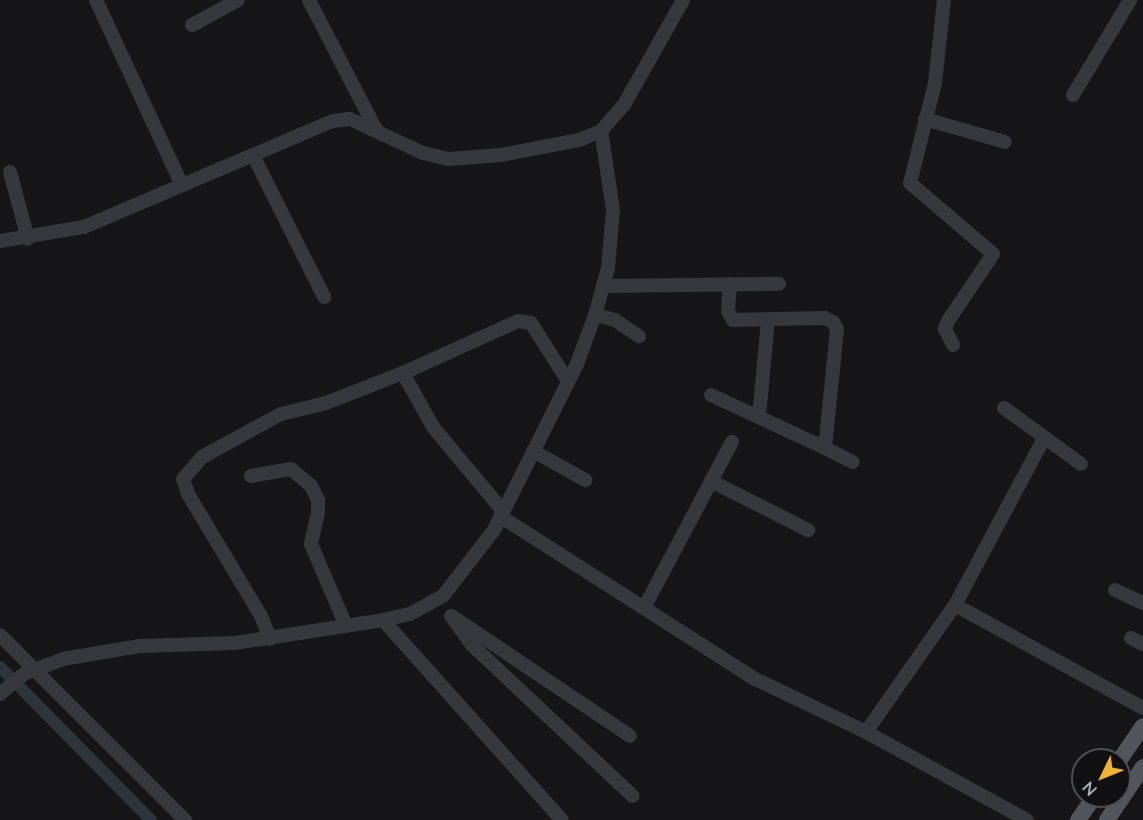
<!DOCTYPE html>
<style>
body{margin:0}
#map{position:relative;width:1143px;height:820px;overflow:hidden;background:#161618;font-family:Lato,sans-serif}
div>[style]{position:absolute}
.canal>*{height:12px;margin:-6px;padding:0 6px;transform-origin:6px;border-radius:6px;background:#2c353c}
.minor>*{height:14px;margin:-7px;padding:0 7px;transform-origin:7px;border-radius:7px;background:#37383d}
.major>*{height:16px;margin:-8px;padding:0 8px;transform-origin:8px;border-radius:8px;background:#53555c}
span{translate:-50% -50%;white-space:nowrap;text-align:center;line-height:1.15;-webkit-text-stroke:6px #111113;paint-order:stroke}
.north{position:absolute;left:1071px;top:748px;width:60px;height:60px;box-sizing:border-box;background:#111113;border:2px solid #4d4f55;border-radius:50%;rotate:227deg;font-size:16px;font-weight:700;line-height:24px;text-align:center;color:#a8adb8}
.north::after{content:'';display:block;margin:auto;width:21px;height:27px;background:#f2b134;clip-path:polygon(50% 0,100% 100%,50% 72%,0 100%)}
</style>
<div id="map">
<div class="canal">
<i style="left:0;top:667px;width:215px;rotate:45.4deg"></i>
</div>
<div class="minor">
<i style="left:96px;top:0;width:204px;rotate:65.1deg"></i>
<i style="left:309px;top:0;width:146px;rotate:62.7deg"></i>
<i style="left:944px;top:0;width:83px;rotate:96.2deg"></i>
<i style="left:935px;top:83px;width:103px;rotate:104deg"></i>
<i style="left:910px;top:183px;width:109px;rotate:40.5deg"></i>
<i style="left:993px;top:254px;width:81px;rotate:123.9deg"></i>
<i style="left:948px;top:321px;width:9px;rotate:111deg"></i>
<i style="left:945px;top:329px;width:18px;rotate:63deg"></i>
<i style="left:192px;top:25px;width:52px;rotate:-28.5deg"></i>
<i style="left:1073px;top:95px;width:111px;rotate:-59deg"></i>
<i style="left:925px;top:119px;width:83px;rotate:16deg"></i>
<i style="left:253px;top:155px;width:159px;rotate:63.4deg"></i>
<i style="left:10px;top:172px;width:69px;rotate:75deg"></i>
<i style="left:0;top:241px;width:85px;rotate:-9.5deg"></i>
<i style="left:84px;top:227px;width:271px;rotate:-23.1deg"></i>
<i style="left:333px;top:121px;width:17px;rotate:-7deg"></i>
<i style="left:350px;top:119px;width:81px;rotate:25deg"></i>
<i style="left:423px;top:153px;width:27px;rotate:13deg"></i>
<i style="left:449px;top:159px;width:52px;rotate:-4.4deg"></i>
<i style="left:501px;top:155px;width:79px;rotate:-10.9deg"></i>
<i style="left:579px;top:140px;width:24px;rotate:-22deg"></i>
<i style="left:601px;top:131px;width:37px;rotate:-49deg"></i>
<i style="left:625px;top:103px;width:118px;rotate:-60.6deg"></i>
<i style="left:603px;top:286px;width:176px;rotate:-0.7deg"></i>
<i style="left:595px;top:315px;width:21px;rotate:14deg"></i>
<i style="left:615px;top:320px;width:29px;rotate:34deg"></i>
<i style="left:403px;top:373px;width:62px;rotate:60.9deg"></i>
<i style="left:433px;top:427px;width:109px;rotate:50.2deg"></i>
<i style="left:711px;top:395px;width:126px;rotate:24.9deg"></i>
<i style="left:825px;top:448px;width:120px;rotate:-84.2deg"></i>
<i style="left:837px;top:329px;width:8px;rotate:-120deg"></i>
<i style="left:833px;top:322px;width:9px;rotate:-153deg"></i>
<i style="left:825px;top:318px;width:92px;rotate:178.8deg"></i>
<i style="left:733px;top:320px;width:10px;rotate:-119deg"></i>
<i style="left:728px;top:311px;width:27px;rotate:-86deg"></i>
<i style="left:1004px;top:408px;width:95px;rotate:36deg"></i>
<i style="left:759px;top:417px;width:97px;rotate:-84.7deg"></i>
<i style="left:825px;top:448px;width:31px;rotate:27deg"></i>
<i style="left:533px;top:451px;width:60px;rotate:29.1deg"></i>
<i style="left:251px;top:476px;width:41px;rotate:-9.9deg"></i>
<i style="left:291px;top:469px;width:26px;rotate:40deg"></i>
<i style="left:311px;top:486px;width:16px;rotate:63deg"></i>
<i style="left:318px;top:500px;width:13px;rotate:90deg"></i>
<i style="left:318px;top:513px;width:32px;rotate:103deg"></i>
<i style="left:311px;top:544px;width:89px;rotate:66.9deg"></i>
<i style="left:711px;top:481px;width:109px;rotate:26.8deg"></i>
<i style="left:500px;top:516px;width:303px;rotate:32.6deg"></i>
<i style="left:755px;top:679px;width:123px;rotate:25.5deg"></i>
<i style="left:866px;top:732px;width:183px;rotate:28.7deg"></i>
<i style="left:1115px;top:590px;width:31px;rotate:25deg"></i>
<i style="left:955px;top:605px;width:214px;rotate:28.7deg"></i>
<i style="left:644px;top:608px;width:188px;rotate:-62.1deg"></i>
<i style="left:451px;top:616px;width:37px;rotate:54deg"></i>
<i style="left:473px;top:646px;width:219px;rotate:43.2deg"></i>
<i style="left:453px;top:617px;width:213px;rotate:33.9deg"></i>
<i style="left:383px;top:620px;width:268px;rotate:48.2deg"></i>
<i style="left:0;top:635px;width:262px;rotate:45deg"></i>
<i style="left:1131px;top:638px;width:13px;rotate:27deg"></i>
<i style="left:270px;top:639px;width:25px;rotate:-111deg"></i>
<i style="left:261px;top:616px;width:142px;rotate:-120.9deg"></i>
<i style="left:188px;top:494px;width:16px;rotate:-108deg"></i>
<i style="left:183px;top:479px;width:29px;rotate:-49deg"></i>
<i style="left:202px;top:457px;width:90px;rotate:-28.6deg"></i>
<i style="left:281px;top:414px;width:46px;rotate:-13.7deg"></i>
<i style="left:326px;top:403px;width:83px;rotate:-21.3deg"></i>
<i style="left:403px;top:373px;width:126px;rotate:-24.3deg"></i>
<i style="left:518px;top:321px;width:13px;rotate:9deg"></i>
<i style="left:531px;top:323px;width:69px;rotate:57.5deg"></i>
<i style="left:0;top:694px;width:31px;rotate:-40deg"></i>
<i style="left:24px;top:674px;width:42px;rotate:-21deg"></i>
<i style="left:63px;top:659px;width:77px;rotate:-9.7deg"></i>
<i style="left:139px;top:646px;width:96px;rotate:-1.8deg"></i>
<i style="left:235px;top:643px;width:150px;rotate:-8.8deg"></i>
<i style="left:383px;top:620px;width:28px;rotate:-13deg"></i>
<i style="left:410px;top:614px;width:38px;rotate:-29deg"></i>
<i style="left:443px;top:596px;width:83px;rotate:-52.3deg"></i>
<i style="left:494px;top:530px;width:186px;rotate:-63.4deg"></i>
<i style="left:577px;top:364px;width:52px;rotate:-69.8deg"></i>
<i style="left:595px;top:315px;width:49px;rotate:-74.5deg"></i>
<i style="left:608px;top:268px;width:58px;rotate:-85.1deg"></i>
<i style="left:613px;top:210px;width:80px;rotate:-98.6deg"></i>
<i style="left:866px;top:732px;width:155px;rotate:-55deg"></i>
<i style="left:955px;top:605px;width:187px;rotate:-61.9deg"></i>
</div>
<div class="major">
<i style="left:1119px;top:761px;width:42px;rotate:-55.6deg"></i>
<i style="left:1078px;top:820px;width:29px;rotate:-55deg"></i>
<i style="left:1107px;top:820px;width:64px;rotate:-55.8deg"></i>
</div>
<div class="north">N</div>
</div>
